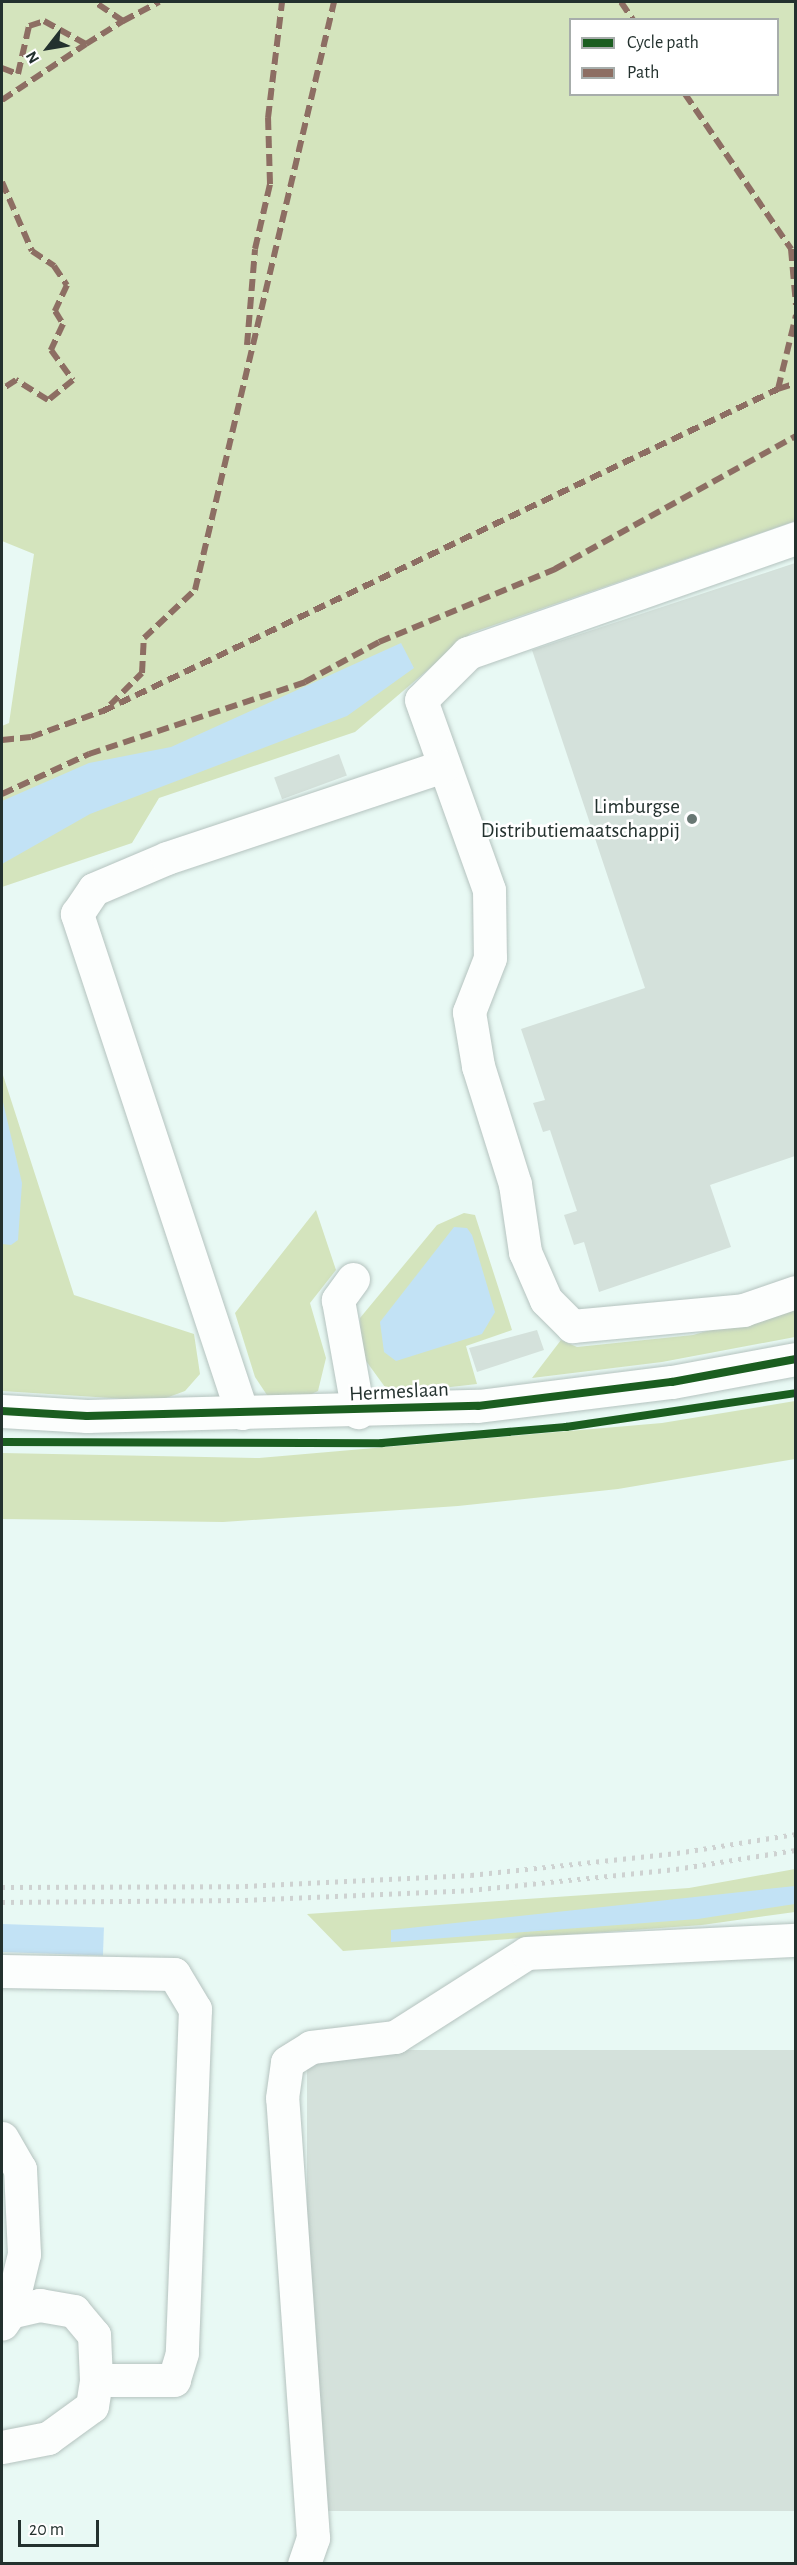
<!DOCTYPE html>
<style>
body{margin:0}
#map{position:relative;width:797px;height:2565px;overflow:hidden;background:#e8f9f4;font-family:"Alegreya Sans",sans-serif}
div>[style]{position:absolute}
.green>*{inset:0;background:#d4e4bd}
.water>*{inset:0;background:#c2e2f5;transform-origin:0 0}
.building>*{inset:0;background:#d4e1db;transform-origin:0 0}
.roads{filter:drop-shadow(0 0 2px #b5c3bf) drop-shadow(0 0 2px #b5c3bf)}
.minor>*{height:33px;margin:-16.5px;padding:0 16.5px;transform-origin:16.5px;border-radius:16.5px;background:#fcfefd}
.rail>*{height:4.5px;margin-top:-2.25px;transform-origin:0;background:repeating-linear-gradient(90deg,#ced2d1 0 3px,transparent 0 9px)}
.quiet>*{height:6px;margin-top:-3px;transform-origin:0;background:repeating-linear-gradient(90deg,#8d6e63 0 12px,transparent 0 18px)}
.cycleway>*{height:8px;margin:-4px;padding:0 4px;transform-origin:4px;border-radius:4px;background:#1b5e20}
.dots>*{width:16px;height:16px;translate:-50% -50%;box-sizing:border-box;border:3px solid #fff;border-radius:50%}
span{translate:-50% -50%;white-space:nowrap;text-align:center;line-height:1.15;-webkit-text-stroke:5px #fff;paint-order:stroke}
.poi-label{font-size:21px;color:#23312e}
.right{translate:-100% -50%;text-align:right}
.street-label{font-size:21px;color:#23312e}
.frame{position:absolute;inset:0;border:3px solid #23312e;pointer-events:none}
.legend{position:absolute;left:569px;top:18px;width:210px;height:78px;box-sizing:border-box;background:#fff;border:2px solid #a7adab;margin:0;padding:8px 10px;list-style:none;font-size:18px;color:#23312e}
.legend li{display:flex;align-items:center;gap:12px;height:30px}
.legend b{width:30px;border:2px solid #a7adab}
.north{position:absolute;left:18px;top:18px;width:60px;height:60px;-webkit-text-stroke:4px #fff;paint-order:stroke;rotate:239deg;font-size:16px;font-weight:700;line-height:24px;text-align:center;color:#23312e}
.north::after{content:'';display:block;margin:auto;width:21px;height:27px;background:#23312e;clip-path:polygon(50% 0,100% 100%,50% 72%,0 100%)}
.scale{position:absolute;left:18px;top:2520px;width:81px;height:27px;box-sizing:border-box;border:3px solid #23312e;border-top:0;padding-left:8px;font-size:18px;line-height:21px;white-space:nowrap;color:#23312e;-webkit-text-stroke:4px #fff;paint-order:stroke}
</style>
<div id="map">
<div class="green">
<i style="clip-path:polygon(evenodd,2px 2px,795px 2px,795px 521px,471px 633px,355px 732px,159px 798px,132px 843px,2px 887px,2px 726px,9px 723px,34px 554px,2px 541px,2px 2px,570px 20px,778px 20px,778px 94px,570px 94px,570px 20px)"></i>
<i style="clip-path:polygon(2px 1072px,74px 1295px,194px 1334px,200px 1374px,185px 1391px,158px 1401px,2px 1391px)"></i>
<i style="clip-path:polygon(316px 1210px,336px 1270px,310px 1303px,326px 1358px,318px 1391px,297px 1401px,271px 1401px,255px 1377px,235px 1313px)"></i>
<i style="clip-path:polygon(464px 1213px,475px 1215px,512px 1330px,466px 1346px,477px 1384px,390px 1394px,361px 1354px,360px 1318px,437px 1225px)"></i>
<i style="clip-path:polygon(795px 1306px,795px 1337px,662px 1362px,532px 1378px,561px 1340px,577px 1347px,693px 1335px)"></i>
<i style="clip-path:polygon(795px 1401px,795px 1459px,618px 1489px,458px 1506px,223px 1522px,2px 1519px,2px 1453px,259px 1458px,662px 1423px)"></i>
<i style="clip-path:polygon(795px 1869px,795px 1912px,702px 1925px,343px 1951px,307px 1914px,689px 1888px)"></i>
</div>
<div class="water">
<i style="clip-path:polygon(401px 643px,414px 668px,347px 716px,90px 814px,2px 864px,2px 801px,89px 763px,171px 747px)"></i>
<i style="clip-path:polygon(2px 1098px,22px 1183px,18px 1240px,11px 1245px,2px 1244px)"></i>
<i style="clip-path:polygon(454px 1227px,467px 1228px,472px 1235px,495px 1312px,482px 1334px,396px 1361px,384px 1352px,380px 1322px)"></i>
<i style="clip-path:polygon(795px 1886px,795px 1904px,698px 1919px,391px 1942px,391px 1930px)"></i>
<i style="left:2px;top:1924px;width:102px;height:28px;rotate:2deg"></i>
</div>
<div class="building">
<i style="clip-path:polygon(795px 563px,795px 1156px,710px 1185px,731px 1247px,599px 1292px,584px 1242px,574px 1245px,564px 1215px,577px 1211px,550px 1130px,543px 1132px,533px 1103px,545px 1100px,521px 1029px,645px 988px,532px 650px)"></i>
<i style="left:339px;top:754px;width:23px;height:69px;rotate:70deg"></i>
<i style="clip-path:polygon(537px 1330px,544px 1350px,477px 1372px,469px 1348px)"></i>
<i style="left:795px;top:2050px;width:461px;height:488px;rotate:90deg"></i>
</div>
<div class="roads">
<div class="minor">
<i style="left:796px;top:538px;width:348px;rotate:160.7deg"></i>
<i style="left:468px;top:653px;width:66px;rotate:135deg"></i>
<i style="left:421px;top:700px;width:202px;rotate:70.3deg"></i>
<i style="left:489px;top:890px;width:68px;rotate:89.2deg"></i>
<i style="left:490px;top:958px;width:58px;rotate:111.3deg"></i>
<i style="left:469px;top:1012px;width:55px;rotate:80.5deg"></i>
<i style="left:478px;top:1066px;width:124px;rotate:72.6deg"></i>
<i style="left:515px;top:1184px;width:69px;rotate:81.6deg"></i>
<i style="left:525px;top:1252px;width:52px;rotate:66.4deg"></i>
<i style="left:546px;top:1300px;width:37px;rotate:45deg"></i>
<i style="left:572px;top:1326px;width:172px;rotate:-5.3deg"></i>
<i style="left:743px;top:1310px;width:56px;rotate:-18.8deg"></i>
<i style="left:353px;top:1279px;width:26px;rotate:126deg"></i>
<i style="left:338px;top:1300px;width:114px;rotate:79.9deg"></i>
<i style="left:2px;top:1411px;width:85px;rotate:3.4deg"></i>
<i style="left:87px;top:1416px;width:391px;rotate:-1.5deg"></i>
<i style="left:478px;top:1406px;width:195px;rotate:-7.1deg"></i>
<i style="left:672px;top:1382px;width:126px;rotate:-10.5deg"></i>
<i style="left:242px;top:1413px;width:526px;rotate:-108.3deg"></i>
<i style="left:77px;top:914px;width:30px;rotate:-56deg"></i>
<i style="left:94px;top:889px;width:79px;rotate:-23deg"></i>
<i style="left:167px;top:858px;width:291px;rotate:-18.4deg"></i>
<i style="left:2px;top:1971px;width:172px;rotate:1deg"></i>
<i style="left:174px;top:1974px;width:41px;rotate:59deg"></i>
<i style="left:195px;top:2009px;width:344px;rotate:92.2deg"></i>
<i style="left:182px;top:2353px;width:28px;rotate:107deg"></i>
<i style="left:174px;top:2380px;width:78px;rotate:180deg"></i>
<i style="left:96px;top:2380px;width:45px;rotate:-92.5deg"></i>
<i style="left:94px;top:2335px;width:31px;rotate:-130deg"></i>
<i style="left:74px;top:2311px;width:35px;rotate:-170deg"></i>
<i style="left:40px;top:2305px;width:31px;rotate:167deg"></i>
<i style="left:10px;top:2312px;width:14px;rotate:124deg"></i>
<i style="left:2px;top:2138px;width:36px;rotate:60deg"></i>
<i style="left:20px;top:2169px;width:85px;rotate:87.3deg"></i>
<i style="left:24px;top:2254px;width:60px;rotate:103.6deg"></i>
<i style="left:2px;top:2447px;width:47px;rotate:-11.1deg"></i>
<i style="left:48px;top:2438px;width:54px;rotate:-36deg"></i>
<i style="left:92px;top:2406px;width:26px;rotate:-81deg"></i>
<i style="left:304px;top:2564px;width:28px;rotate:-71deg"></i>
<i style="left:313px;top:2538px;width:441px;rotate:-94deg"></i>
<i style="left:282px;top:2098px;width:36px;rotate:-82deg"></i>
<i style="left:287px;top:2062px;width:28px;rotate:-32deg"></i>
<i style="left:311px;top:2047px;width:85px;rotate:-6.8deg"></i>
<i style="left:395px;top:2037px;width:156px;rotate:-32.5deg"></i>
<i style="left:527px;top:1953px;width:269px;rotate:-2.8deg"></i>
</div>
</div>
<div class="rail">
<i style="left:2px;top:1887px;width:243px;rotate:-0.2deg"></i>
<i style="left:245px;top:1886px;width:226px;rotate:-2.8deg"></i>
<i style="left:471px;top:1875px;width:207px;rotate:-6.1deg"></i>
<i style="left:677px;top:1853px;width:121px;rotate:-9.1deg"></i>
<i style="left:2px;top:1902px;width:243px;rotate:-0.5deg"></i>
<i style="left:245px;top:1900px;width:225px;rotate:-2.5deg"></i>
<i style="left:470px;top:1890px;width:207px;rotate:-5.8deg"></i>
<i style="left:676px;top:1869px;width:121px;rotate:-9deg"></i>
</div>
<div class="quiet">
<i style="left:621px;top:2px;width:22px;rotate:56deg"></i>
<i style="left:123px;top:21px;width:41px;rotate:-27.8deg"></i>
<i style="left:2px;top:68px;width:17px;rotate:21deg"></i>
<i style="left:18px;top:74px;width:49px;rotate:-77.1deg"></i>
<i style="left:29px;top:26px;width:16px;rotate:-18deg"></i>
<i style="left:44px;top:21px;width:48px;rotate:28.7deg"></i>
<i style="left:86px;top:44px;width:44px;rotate:-31.9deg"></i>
<i style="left:123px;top:21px;width:34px;rotate:-146deg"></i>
<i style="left:685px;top:94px;width:188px;rotate:55.6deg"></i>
<i style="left:791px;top:249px;width:56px;rotate:84.9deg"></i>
<i style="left:2px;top:100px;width:101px;rotate:-33.7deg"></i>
<i style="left:2px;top:182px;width:75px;rotate:66.5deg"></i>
<i style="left:32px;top:251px;width:27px;rotate:34deg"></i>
<i style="left:54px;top:266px;width:23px;rotate:56deg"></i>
<i style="left:67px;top:285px;width:29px;rotate:115deg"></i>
<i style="left:55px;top:311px;width:15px;rotate:58deg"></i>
<i style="left:63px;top:324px;width:29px;rotate:115deg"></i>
<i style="left:51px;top:350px;width:37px;rotate:54deg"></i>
<i style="left:73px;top:380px;width:32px;rotate:141deg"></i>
<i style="left:48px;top:400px;width:38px;rotate:-148deg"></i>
<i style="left:16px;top:380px;width:17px;rotate:147deg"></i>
<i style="left:247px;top:345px;width:96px;rotate:-85.2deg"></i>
<i style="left:255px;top:249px;width:67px;rotate:-77deg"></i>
<i style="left:270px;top:184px;width:66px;rotate:-91.7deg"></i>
<i style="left:268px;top:118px;width:117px;rotate:-83.1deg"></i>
<i style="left:778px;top:389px;width:19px;rotate:-18deg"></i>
<i style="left:110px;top:705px;width:45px;rotate:-45deg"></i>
<i style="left:142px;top:673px;width:35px;rotate:-87deg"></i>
<i style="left:144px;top:638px;width:70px;rotate:-43.3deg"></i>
<i style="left:195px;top:590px;width:604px;rotate:-76.7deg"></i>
<i style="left:2px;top:740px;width:29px;rotate:-6deg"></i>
<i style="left:31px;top:737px;width:77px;rotate:-19.9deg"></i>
<i style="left:103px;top:711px;width:748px;rotate:-25.5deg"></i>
<i style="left:778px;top:389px;width:76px;rotate:-76.3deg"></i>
<i style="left:2px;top:794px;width:96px;rotate:-24.7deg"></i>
<i style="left:89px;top:754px;width:228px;rotate:-18.4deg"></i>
<i style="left:305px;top:682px;width:84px;rotate:-28.4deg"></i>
<i style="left:379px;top:642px;width:191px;rotate:-22.5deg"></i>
<i style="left:555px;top:569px;width:275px;rotate:-28.9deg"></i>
</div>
<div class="cycleway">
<i style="left:2px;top:1411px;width:85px;rotate:3.4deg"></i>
<i style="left:87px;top:1416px;width:391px;rotate:-1.5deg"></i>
<i style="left:478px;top:1406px;width:195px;rotate:-7.1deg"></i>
<i style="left:672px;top:1382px;width:126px;rotate:-10.5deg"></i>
<i style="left:2px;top:1442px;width:380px;rotate:0.2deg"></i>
<i style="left:382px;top:1443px;width:185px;rotate:-5deg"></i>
<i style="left:566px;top:1427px;width:232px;rotate:-8.4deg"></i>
</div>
<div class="dots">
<i style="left:692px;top:819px;background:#687773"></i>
</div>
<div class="poi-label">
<span class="right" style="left:680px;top:819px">Limburgse<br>Distributiemaatschappij</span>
</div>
<div class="street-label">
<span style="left:399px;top:1392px;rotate:-3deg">Hermeslaan</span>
</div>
<div class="frame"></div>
<ul class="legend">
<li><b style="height:8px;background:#1b5e20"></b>Cycle path</li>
<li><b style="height:8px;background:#8d6e63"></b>Path</li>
</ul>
<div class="north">N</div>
<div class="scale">20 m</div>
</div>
